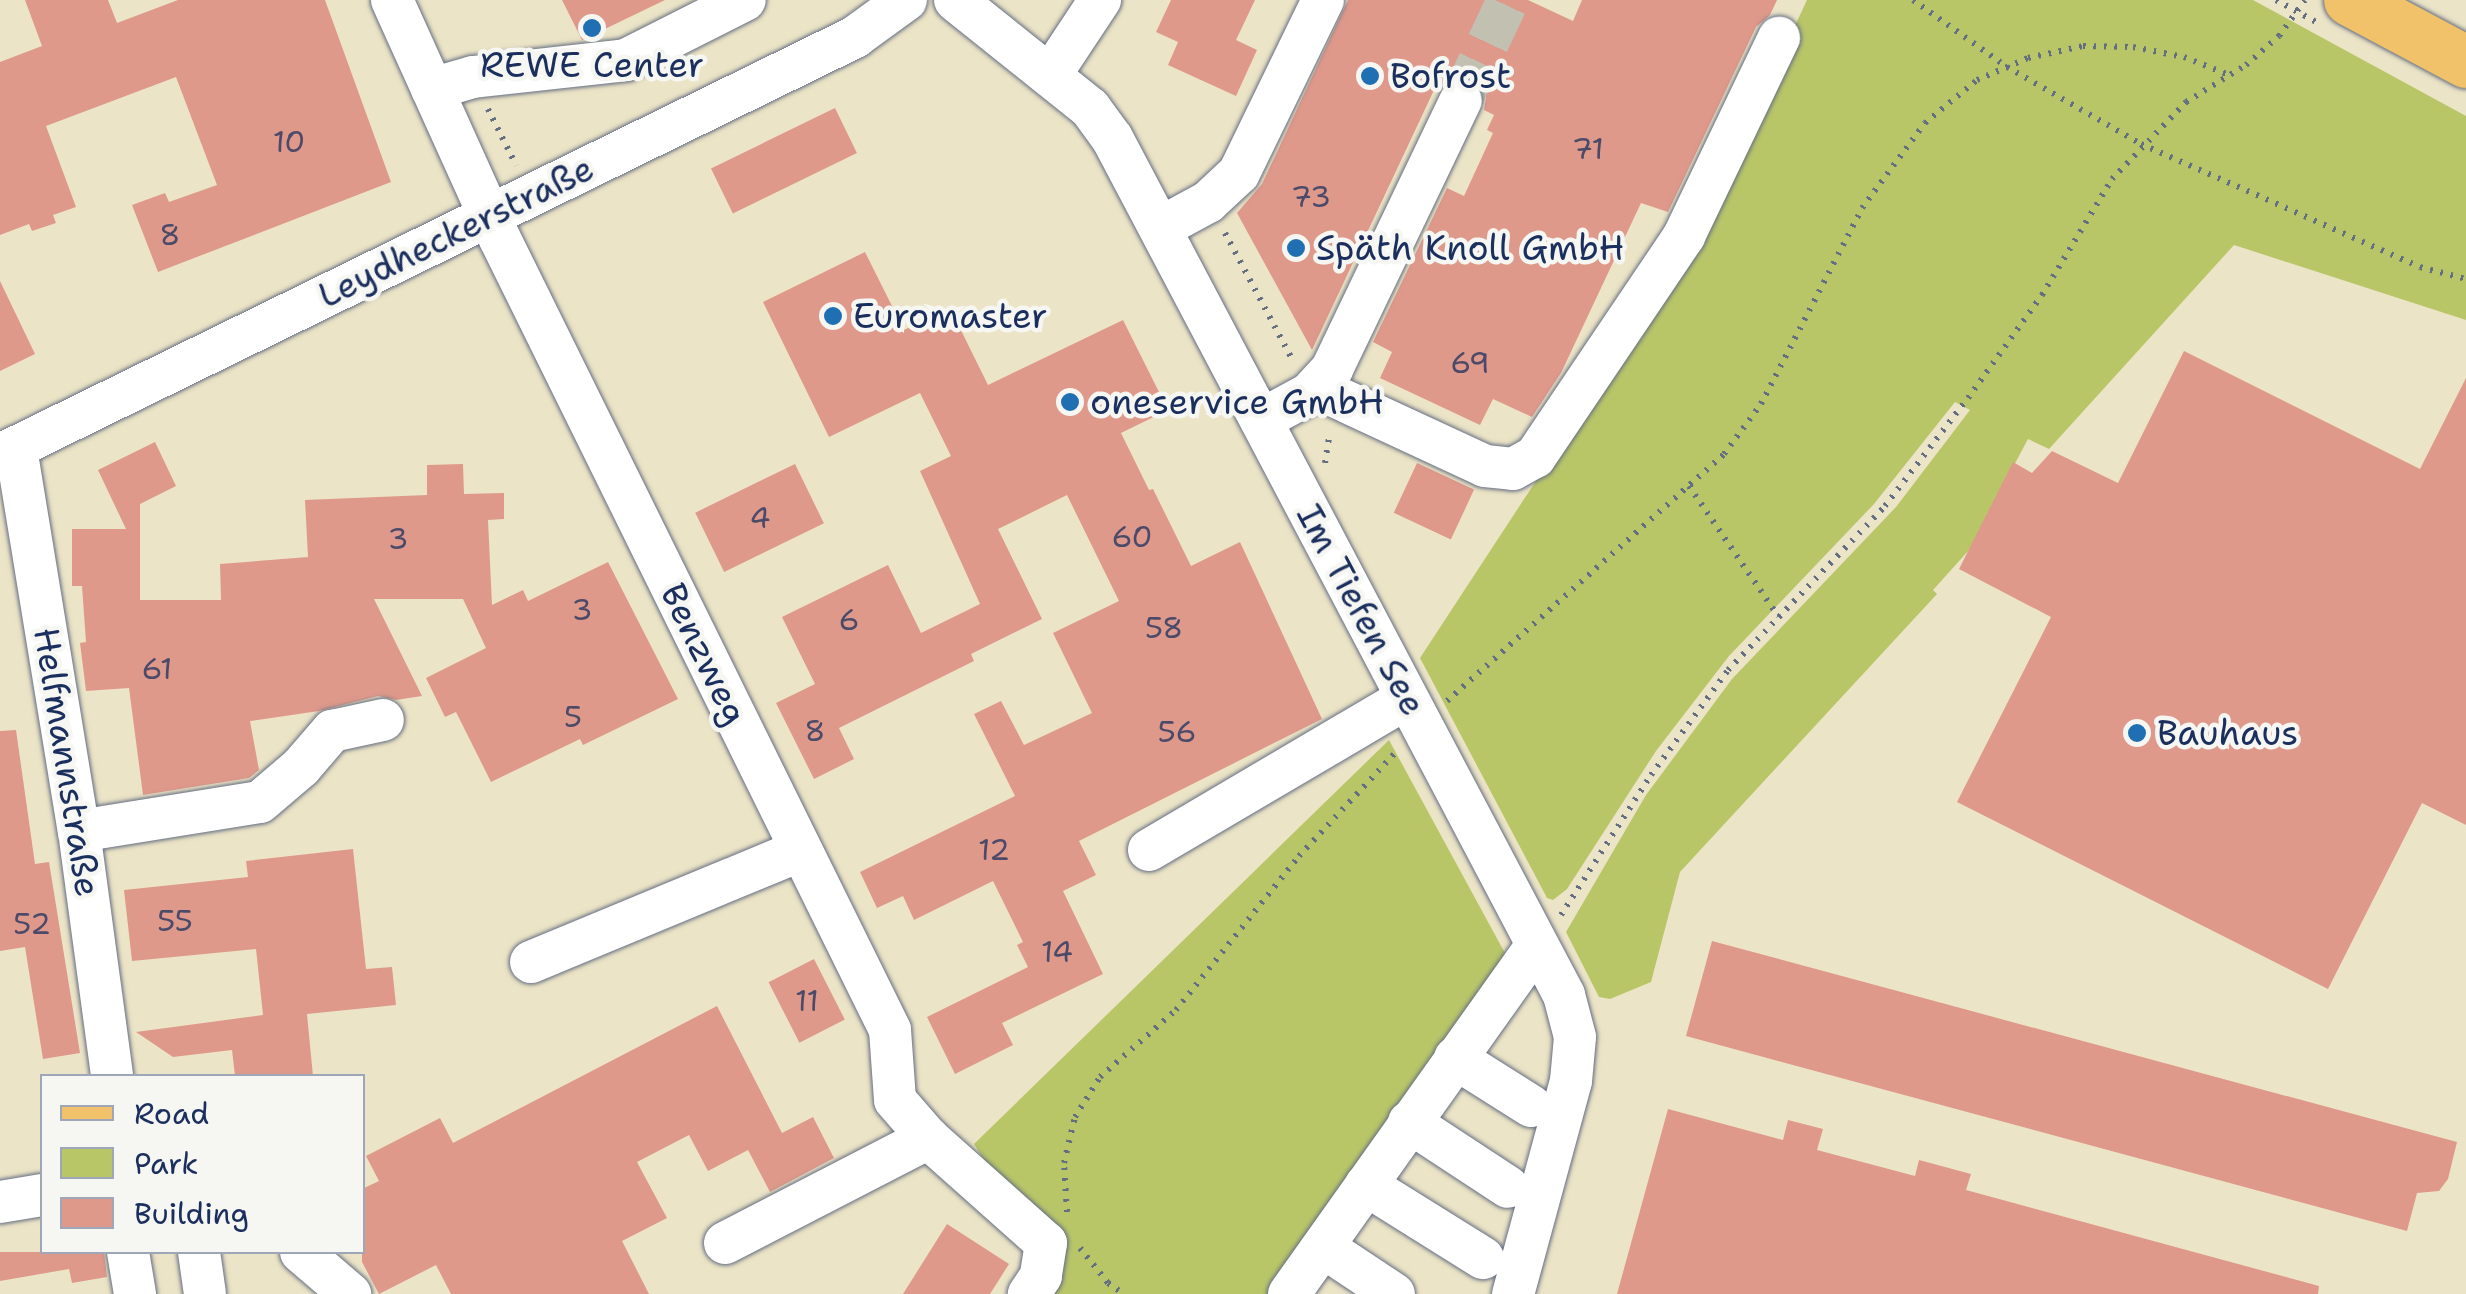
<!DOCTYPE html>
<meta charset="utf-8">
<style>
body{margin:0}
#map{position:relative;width:2466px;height:1294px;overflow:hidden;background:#ece4c6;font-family:"Shantell Sans",sans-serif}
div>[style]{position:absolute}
.green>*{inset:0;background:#b9c668}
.building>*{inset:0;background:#df998b;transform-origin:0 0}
.minor-tunnel>*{height:42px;margin-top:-21px;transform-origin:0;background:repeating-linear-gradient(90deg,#c2c0b1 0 42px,transparent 0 63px)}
.path>*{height:6px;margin-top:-3px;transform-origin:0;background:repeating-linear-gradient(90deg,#646e82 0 2.5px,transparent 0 10.5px)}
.roads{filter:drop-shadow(0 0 2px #646e82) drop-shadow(0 0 2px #646e82)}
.minor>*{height:42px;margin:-21px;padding:0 21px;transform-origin:21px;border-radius:21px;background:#fff}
.major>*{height:52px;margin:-26px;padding:0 26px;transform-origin:26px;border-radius:26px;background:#f2c26a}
.dots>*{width:28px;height:28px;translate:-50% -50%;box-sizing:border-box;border:5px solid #f6f6f2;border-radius:50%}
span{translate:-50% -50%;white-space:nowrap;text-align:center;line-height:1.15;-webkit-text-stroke:9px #f6f6f2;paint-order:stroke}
.number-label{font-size:30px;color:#4c4a69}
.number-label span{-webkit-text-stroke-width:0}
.poi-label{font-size:35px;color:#1b2f5e}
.left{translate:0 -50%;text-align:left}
.street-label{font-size:35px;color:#1b2f5e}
.legend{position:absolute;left:40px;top:1074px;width:325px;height:180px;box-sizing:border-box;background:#f6f6f2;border:2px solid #9ea6b7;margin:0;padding:12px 18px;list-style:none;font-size:30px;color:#1b2f5e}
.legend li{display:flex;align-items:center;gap:20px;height:50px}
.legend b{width:50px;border:2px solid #9ea6b7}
</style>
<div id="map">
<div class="green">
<i style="clip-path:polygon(1807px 0,2253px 0,2466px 116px,2466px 320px,2234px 245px,2049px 449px,2028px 439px,1969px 550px,1933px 590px,1937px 594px,1680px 872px,1651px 982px,1610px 999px,1599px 997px,1566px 932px,1646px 795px,1732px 679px,1896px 507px,1970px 410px,1955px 402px,1874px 504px,1729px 656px,1656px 751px,1567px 889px,1553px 900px,1547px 898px,1420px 658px,1695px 238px)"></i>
<i style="clip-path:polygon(1389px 740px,1512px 966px,1271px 1294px,1044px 1294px,1000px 1186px,974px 1144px)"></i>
</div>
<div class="building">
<i style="clip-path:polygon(25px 0,108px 0,117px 23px,178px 0,325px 0,391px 182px,158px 272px,132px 205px,165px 193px,169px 202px,217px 185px,176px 77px,46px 126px,76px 207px,53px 215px,56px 223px,32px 231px,29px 224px,0 235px,0 62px,42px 46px)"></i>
<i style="clip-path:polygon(562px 0,665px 0,582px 40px)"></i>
<i style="clip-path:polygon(1171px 0,1255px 0,1236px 40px,1257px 50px,1236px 96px,1168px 65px,1178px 42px,1156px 32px)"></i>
<i style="clip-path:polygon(1348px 0,1528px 0,1573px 21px,1582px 0,1777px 0,1770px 15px,1756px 27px,1668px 212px,1641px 203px,1561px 373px,1532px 417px,1493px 399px,1480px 425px,1380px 378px,1392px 352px,1373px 342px,1447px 188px,1464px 196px,1493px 133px,1487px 130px,1494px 115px,1484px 110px,1486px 97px,1473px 78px,1458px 75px,1435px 88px,1312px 350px,1237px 213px,1262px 184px)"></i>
<i style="left:835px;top:108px;width:50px;height:138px;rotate:64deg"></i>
<i style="clip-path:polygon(865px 252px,904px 330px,950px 308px,988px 385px,1123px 320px,1168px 410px,1121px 433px,1149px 490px,1153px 489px,1191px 566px,1240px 542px,1322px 719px,1079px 841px,1096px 875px,1063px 891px,1103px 974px,1002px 1023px,1013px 1045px,955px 1074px,927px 1017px,1028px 967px,1017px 945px,1023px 942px,993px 881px,914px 920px,903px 896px,877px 908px,860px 872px,1015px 796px,974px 714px,1001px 701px,1024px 745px,1092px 713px,1053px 633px,1119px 601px,1067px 495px,998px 529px,1042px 619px,971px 654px,974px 661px,839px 728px,854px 759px,814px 779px,776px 703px,815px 684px,782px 617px,888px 565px,921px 633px,980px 604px,920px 471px,951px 456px,920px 393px,829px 437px,763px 302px)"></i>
<i style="clip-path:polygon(0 281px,35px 354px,0 371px)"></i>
<i style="clip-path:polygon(2184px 351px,2420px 469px,2466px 378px,2466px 825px,2422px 803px,2328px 989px,1957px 802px,2051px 617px,1959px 569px,2013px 462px,2032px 473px,2052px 451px,2118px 483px)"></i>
<i style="clip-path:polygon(155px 442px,176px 486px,140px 504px,140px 600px,221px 600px,220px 564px,308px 557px,305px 500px,427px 495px,427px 465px,463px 464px,464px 494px,504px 493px,504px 519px,488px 520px,492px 605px,523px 590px,528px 601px,608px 562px,678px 699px,583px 745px,580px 739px,491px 782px,456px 712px,445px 717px,426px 678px,486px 648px,463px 599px,374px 599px,422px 696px,396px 700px,378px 696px,319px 711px,250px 721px,259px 770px,249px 778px,143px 795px,129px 688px,86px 691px,80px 643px,86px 642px,82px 586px,72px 586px,72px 529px,126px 529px,98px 470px)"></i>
<i style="left:1417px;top:463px;width:63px;height:55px;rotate:25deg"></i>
<i style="left:795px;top:464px;width:66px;height:111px;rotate:64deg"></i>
<i style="clip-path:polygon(16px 730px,35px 864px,49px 862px,80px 1053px,43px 1059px,25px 947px,0 951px,0 731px)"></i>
<i style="clip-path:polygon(353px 849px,366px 969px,392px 967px,396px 1005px,307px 1014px,313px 1076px,235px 1076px,232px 1050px,173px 1057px,136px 1032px,263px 1015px,256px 949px,132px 961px,124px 890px,248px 877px,246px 861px)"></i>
<i style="clip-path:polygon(1712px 941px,2457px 1142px,2448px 1179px,2439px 1191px,2417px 1193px,2407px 1231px,1686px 1036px)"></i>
<i style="left:814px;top:959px;width:68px;height:51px;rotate:63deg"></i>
<i style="clip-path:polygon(717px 1006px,782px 1133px,813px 1117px,834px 1158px,770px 1192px,748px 1150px,708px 1171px,689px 1135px,637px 1162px,667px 1218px,622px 1241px,649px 1294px,451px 1294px,436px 1265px,379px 1294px,362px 1262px,362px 1189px,379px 1181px,366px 1156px,440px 1118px,453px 1143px)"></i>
<i style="clip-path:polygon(1668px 1109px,1783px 1140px,1788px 1120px,1823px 1129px,1817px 1150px,1915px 1176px,1919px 1160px,1971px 1174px,1966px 1190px,2319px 1286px,2318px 1294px,1617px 1294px)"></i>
<i style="clip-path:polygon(947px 1224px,1009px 1264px,990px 1294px,903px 1294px)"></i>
<i style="clip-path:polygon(0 1252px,104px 1252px,107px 1277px,72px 1283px,69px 1269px,0 1281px)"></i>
</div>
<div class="minor-tunnel">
<i style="left:1461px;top:100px;width:110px;rotate:-64.8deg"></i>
</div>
<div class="path">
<i style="left:1913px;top:0;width:115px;rotate:35.5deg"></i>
<i style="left:2007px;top:67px;width:155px;rotate:29.9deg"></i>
<i style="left:2141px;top:144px;width:305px;rotate:23.8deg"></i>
<i style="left:2420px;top:267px;width:48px;rotate:14.6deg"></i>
<i style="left:2276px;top:0;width:46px;rotate:28.8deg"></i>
<i style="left:488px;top:109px;width:63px;rotate:63.4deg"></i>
<i style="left:1225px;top:233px;width:143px;rotate:62deg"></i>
<i style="left:1325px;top:463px;width:31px;rotate:-81deg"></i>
<i style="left:1689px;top:486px;width:158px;rotate:55.6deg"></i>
<i style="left:1447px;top:701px;width:371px;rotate:-41.7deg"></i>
<i style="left:1724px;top:454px;width:62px;rotate:-53.5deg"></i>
<i style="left:1761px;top:404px;width:220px;rotate:-62.7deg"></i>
<i style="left:1862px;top:208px;width:106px;rotate:-53.5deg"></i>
<i style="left:1925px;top:123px;width:67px;rotate:-39.6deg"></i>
<i style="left:1977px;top:80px;width:56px;rotate:-23.3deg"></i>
<i style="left:2028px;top:58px;width:56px;rotate:-12.3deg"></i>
<i style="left:2083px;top:46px;width:50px;rotate:1.1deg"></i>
<i style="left:2133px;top:47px;width:52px;rotate:11.1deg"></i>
<i style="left:2184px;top:57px;width:48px;rotate:21.8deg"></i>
<i style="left:1561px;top:915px;width:166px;rotate:-57.3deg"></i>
<i style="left:1651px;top:775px;width:130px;rotate:-53.7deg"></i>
<i style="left:1728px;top:670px;width:227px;rotate:-46.2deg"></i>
<i style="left:1885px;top:506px;width:136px;rotate:-52.5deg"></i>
<i style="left:1968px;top:398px;width:127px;rotate:-54.3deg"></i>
<i style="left:2042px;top:295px;width:135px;rotate:-58.9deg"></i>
<i style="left:2112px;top:179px;width:107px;rotate:-46.1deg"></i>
<i style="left:2186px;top:102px;width:70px;rotate:-31.7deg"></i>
<i style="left:2246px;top:65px;width:44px;rotate:-41.3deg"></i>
<i style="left:2279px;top:36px;width:44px;rotate:-54.2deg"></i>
<i style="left:1067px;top:1212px;width:49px;rotate:-93.5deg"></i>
<i style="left:1064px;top:1163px;width:47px;rotate:-76.6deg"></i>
<i style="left:1075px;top:1117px;width:47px;rotate:-58deg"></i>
<i style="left:1100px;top:1077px;width:101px;rotate:-41.4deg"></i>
<i style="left:1176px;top:1010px;width:197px;rotate:-51.4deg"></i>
<i style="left:1299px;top:856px;width:145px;rotate:-47deg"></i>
<i style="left:1080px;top:1248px;width:45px;rotate:51.3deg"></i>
<i style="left:1108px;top:1283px;width:19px;rotate:35deg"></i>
</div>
<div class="roads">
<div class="minor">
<i style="left:392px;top:0;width:262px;rotate:65.7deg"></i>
<i style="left:500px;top:239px;width:882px;rotate:63.75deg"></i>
<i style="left:890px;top:1030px;width:70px;rotate:85.9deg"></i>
<i style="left:895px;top:1100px;width:50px;rotate:49deg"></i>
<i style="left:928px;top:1138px;width:158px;rotate:41.7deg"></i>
<i style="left:1046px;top:1243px;width:33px;rotate:99deg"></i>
<i style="left:1041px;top:1276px;width:22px;rotate:124deg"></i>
<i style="left:955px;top:0;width:173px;rotate:38.7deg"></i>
<i style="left:1090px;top:108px;width:37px;rotate:54deg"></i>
<i style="left:1112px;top:138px;width:969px;rotate:62.19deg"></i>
<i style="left:1564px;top:995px;width:43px;rotate:75.3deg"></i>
<i style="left:1575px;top:1037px;width:44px;rotate:95.2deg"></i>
<i style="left:1571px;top:1081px;width:221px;rotate:105.2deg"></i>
<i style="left:1051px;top:74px;width:89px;rotate:-56.5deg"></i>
<i style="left:432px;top:89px;width:43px;rotate:-16.3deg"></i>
<i style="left:473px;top:77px;width:154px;rotate:-6.3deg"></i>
<i style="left:626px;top:60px;width:133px;rotate:-26.8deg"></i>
<i style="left:1160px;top:228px;width:55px;rotate:-28.4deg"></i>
<i style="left:1208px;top:202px;width:42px;rotate:-43.1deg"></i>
<i style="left:1239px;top:173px;width:192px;rotate:-64.1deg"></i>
<i style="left:1317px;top:388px;width:185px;rotate:24.9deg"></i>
<i style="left:1485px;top:466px;width:28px;rotate:6deg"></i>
<i style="left:1513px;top:469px;width:25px;rotate:-29deg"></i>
<i style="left:1535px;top:457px;width:267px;rotate:-56deg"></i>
<i style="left:1684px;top:236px;width:220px;rotate:-64.4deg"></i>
<i style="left:1261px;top:420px;width:55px;rotate:-28.4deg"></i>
<i style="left:1309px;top:394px;width:34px;rotate:-47deg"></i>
<i style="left:1332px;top:369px;width:298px;rotate:-64.4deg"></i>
<i style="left:16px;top:448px;width:388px;rotate:80.7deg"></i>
<i style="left:79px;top:831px;width:247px;rotate:82.3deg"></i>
<i style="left:0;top:455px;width:952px;rotate:-26.05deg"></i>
<i style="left:855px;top:37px;width:63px;rotate:-36deg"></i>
<i style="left:79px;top:831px;width:183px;rotate:-9.1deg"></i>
<i style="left:260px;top:802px;width:54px;rotate:-40.5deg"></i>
<i style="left:301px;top:767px;width:48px;rotate:-49.3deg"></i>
<i style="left:332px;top:731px;width:52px;rotate:-12.2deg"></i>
<i style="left:1149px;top:850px;width:299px;rotate:-30.5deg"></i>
<i style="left:531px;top:962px;width:292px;rotate:-22.5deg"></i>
<i style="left:1455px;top:1058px;width:90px;rotate:32.3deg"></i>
<i style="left:1409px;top:1122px;width:118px;rotate:33.3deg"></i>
<i style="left:1366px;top:1185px;width:138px;rotate:32deg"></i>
<i style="left:0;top:1202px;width:43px;rotate:-9.5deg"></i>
<i style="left:725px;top:1243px;width:229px;rotate:-27.3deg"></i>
<i style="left:1323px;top:1247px;width:85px;rotate:33.5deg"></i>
<i style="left:128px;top:1252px;width:43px;rotate:80.5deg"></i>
<i style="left:199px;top:1252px;width:42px;rotate:81.9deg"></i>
<i style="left:301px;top:1252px;width:65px;rotate:40.6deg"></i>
<i style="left:1289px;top:1294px;width:428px;rotate:-54.6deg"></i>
</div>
<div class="major">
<i style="left:2350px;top:0;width:132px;rotate:28.1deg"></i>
</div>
</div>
<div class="dots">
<i style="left:592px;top:28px;background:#1f6fb2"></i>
<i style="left:1370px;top:76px;background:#1f6fb2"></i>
<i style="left:1296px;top:248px;background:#1f6fb2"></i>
<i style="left:833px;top:316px;background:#1f6fb2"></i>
<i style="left:1070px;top:402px;background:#1f6fb2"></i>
<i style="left:2137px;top:733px;background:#1f6fb2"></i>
</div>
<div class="number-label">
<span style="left:289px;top:142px">10</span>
<span style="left:1588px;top:149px">71</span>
<span style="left:1311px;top:197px">73</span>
<span style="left:170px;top:235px">8</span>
<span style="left:1470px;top:363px">69</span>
<span style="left:760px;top:518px">4</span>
<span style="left:1132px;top:537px">60</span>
<span style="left:398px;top:539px">3</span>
<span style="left:582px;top:610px">3</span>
<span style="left:849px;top:620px">6</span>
<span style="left:1164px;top:628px">58</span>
<span style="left:157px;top:669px">61</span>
<span style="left:573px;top:717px">5</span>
<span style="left:815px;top:731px">8</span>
<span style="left:1177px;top:732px">56</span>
<span style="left:994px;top:850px">12</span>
<span style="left:175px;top:921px">55</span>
<span style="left:32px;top:924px">52</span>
<span style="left:1057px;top:952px">14</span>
<span style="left:807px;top:1001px">11</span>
</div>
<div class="poi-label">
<span style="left:592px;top:65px">REWE Center</span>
<span class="left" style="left:1390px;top:76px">Bofrost</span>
<span class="left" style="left:1316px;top:248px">Späth Knoll GmbH</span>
<span class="left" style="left:853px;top:316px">Euromaster</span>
<span class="left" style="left:1090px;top:402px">oneservice GmbH</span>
<span class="left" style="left:2157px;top:733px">Bauhaus</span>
</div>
<div class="street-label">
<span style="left:456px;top:232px;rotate:-26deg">Leydheckerstraße</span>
<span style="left:1361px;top:610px;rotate:62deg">Im Tiefen See</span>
<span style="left:704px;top:654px;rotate:64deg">Benzweg</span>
<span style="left:67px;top:762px;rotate:81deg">Helfmannstraße</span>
</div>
<ul class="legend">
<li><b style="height:12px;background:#f2c26a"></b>Road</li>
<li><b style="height:28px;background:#b9c668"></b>Park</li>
<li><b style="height:28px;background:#df998b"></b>Building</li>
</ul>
</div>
